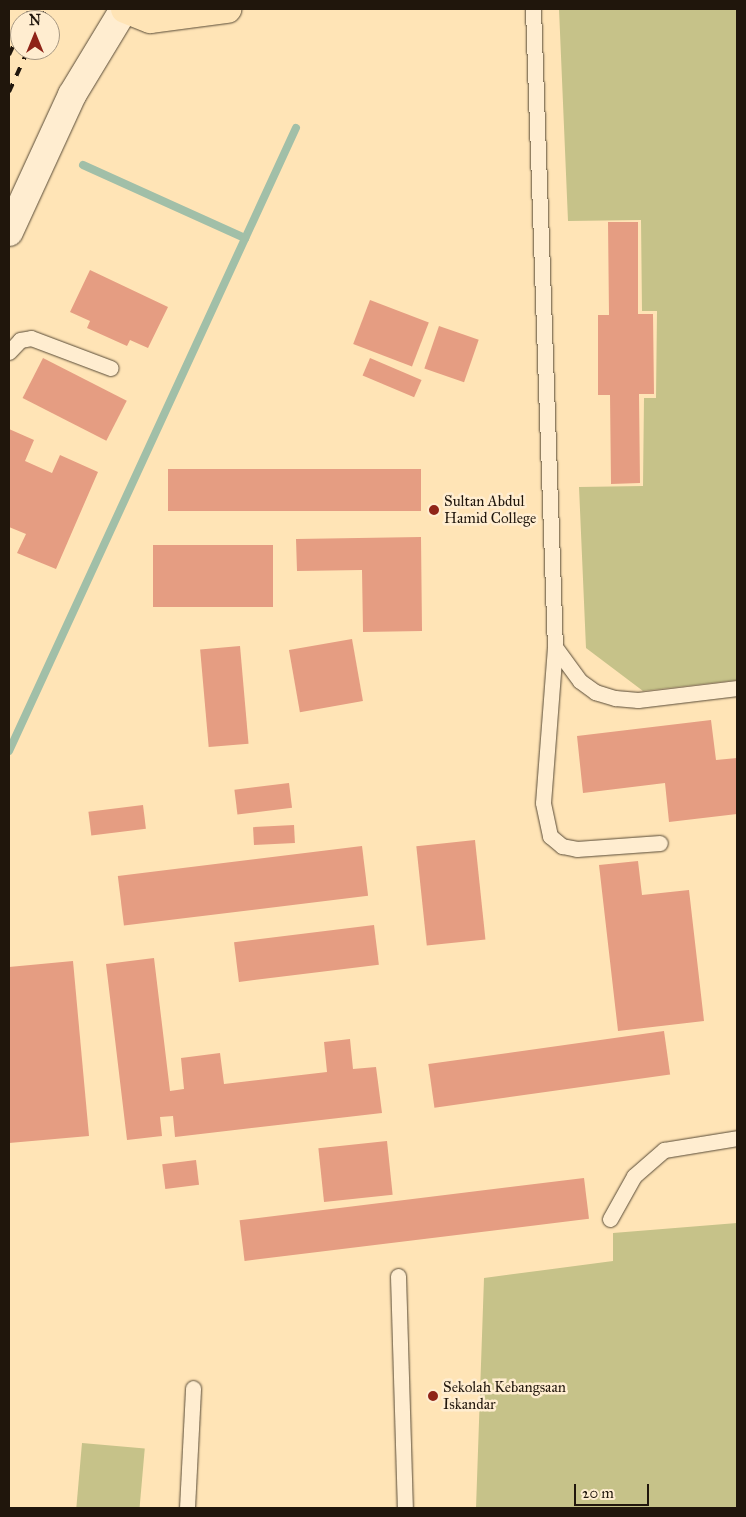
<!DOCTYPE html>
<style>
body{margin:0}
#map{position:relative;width:746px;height:1517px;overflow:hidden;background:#ffe4b6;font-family:"IM FELL Great Primer",serif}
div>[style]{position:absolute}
.green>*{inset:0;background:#c6c289;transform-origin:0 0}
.stream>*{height:8px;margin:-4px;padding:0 4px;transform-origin:4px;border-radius:4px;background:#a1bfa8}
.building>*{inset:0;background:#e59d82;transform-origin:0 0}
.roads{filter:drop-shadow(0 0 1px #584a36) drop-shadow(0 0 1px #584a36)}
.lane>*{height:15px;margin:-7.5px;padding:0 7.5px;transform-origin:7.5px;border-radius:7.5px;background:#ffedd0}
.street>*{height:28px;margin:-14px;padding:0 14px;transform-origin:14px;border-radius:14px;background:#ffedd0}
.primary>*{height:28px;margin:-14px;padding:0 14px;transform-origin:14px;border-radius:14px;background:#ffe4b6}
.rail>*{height:4px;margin-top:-2px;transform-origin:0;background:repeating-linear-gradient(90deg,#20160c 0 9px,transparent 0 18px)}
.dots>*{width:14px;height:14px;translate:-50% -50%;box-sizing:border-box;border:2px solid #ffedd0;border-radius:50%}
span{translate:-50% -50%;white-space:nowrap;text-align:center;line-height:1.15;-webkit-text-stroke:5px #ffedd0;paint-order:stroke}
.poi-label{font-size:15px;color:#20160c}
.left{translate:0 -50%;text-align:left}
.frame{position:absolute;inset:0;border:10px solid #20160c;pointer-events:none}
.north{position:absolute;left:10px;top:10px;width:50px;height:50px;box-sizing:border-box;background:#ffedd0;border:1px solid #a69782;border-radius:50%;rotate:0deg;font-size:14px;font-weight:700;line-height:20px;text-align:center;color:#20160c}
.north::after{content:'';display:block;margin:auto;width:18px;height:22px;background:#8f2418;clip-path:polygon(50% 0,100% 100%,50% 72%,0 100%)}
.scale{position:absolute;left:574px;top:1484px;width:75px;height:22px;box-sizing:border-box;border:2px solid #20160c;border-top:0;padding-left:6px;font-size:15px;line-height:18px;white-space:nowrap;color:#20160c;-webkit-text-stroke:4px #ffedd0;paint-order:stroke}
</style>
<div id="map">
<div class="green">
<i style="clip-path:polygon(559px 9px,737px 9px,737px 680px,643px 691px,586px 648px,579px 487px,643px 486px,644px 398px,656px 398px,657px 311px,642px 311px,641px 220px,568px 221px)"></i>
<i style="clip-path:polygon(737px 1223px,737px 1508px,476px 1508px,484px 1278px,613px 1261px,613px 1233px)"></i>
<i style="left:82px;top:1443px;width:63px;height:65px;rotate:5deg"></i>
</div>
<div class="stream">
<i style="left:83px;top:165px;width:178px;rotate:24.3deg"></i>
<i style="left:9px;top:751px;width:686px;rotate:-65.27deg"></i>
</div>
<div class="building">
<i style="clip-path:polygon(608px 222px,638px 222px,638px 314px,653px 314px,654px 394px,639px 394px,640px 483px,611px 484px,610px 395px,598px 395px,598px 315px,609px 315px)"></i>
<i style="clip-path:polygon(90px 270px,168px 307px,148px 348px,130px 340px,127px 346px,87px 328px,90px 321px,70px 312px)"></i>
<i style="left:370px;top:300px;width:63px;height:47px;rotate:21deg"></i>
<i style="left:439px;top:326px;width:42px;height:45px;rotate:19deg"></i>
<i style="left:43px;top:358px;width:94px;height:45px;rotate:27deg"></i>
<i style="left:370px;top:358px;width:56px;height:19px;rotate:23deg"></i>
<i style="clip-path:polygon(9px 429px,34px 440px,25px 461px,52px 473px,60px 455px,98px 472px,56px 569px,17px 553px,26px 534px,9px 527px)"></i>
<i style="left:421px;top:469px;width:42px;height:253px;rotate:90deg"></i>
<i style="clip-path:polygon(421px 537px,422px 631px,363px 632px,362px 570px,297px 571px,296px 539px)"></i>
<i style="left:153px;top:545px;width:120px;height:62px"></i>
<i style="left:352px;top:639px;width:63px;height:64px;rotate:80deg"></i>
<i style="left:240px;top:646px;width:98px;height:40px;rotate:85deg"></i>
<i style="clip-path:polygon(711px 720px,716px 760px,737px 758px,737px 814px,669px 822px,665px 783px,583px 793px,577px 736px)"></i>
<i style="left:289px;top:783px;width:25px;height:55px;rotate:83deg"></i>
<i style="left:143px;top:805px;width:24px;height:55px;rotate:83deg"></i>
<i style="left:294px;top:825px;width:18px;height:41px;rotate:87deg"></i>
<i style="left:475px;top:840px;width:100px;height:59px;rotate:84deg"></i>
<i style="left:362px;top:846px;width:50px;height:246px;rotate:83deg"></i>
<i style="clip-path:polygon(638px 861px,642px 895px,689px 890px,704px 1021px,618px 1031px,599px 865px)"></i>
<i style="left:374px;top:925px;width:40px;height:141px;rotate:83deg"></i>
<i style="clip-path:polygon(154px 958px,170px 1091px,184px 1089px,181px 1058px,220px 1053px,224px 1084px,327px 1072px,324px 1042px,350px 1039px,353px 1069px,376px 1067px,382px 1113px,175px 1137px,173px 1116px,160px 1117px,162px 1136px,127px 1140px,106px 964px)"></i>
<i style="clip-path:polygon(73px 961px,89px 1136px,9px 1143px,9px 967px)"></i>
<i style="left:664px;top:1031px;width:44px;height:238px;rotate:82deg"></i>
<i style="left:387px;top:1141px;width:54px;height:69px;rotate:84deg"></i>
<i style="left:196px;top:1160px;width:25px;height:34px;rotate:83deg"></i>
<i style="left:584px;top:1178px;width:41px;height:347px;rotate:83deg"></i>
</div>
<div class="roads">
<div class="lane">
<i style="left:533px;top:9px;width:638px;rotate:88.03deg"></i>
<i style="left:555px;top:647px;width:42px;rotate:53.7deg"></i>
<i style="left:580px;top:681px;width:19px;rotate:36deg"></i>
<i style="left:595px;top:692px;width:21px;rotate:17deg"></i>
<i style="left:615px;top:698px;width:23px;rotate:5deg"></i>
<i style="left:638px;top:700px;width:100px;rotate:-6.9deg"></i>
<i style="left:9px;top:352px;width:16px;rotate:-47deg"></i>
<i style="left:20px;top:340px;width:11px;rotate:-10deg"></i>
<i style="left:31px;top:338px;width:85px;rotate:20.6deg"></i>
<i style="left:555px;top:647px;width:156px;rotate:94.4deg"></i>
<i style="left:543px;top:803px;width:34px;rotate:78deg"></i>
<i style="left:550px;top:836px;width:16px;rotate:40deg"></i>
<i style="left:562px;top:846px;width:15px;rotate:11deg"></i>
<i style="left:577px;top:849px;width:83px;rotate:-4.1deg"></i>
<i style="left:610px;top:1219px;width:49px;rotate:-60.8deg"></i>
<i style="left:634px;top:1176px;width:40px;rotate:-41deg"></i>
<i style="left:664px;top:1150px;width:74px;rotate:-9.3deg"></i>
<i style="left:398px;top:1276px;width:232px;rotate:88.3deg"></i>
<i style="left:187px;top:1508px;width:120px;rotate:-87.1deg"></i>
</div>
<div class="street">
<i style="left:9px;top:232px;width:151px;rotate:-65.3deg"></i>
<i style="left:72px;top:95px;width:100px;rotate:-58.8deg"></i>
</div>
<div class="primary">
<i style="left:125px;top:9px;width:27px;rotate:22deg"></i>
<i style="left:150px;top:19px;width:78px;rotate:-7.4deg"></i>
</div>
</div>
<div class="rail">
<i style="left:25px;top:20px;width:12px;rotate:-66deg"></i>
<i style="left:41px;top:20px;width:12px;rotate:-66deg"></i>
<i style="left:9px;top:55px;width:26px;rotate:-65deg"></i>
<i style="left:9px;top:92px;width:46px;rotate:-65.7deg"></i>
</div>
<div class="dots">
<i style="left:434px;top:510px;background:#8f2418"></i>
<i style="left:433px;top:1396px;background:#8f2418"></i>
</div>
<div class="poi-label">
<span class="left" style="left:444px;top:510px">Sultan Abdul<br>Hamid College</span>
<span class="left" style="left:443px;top:1396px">Sekolah Kebangsaan<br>Iskandar</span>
</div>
<div class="frame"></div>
<div class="north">N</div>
<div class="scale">20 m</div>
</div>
